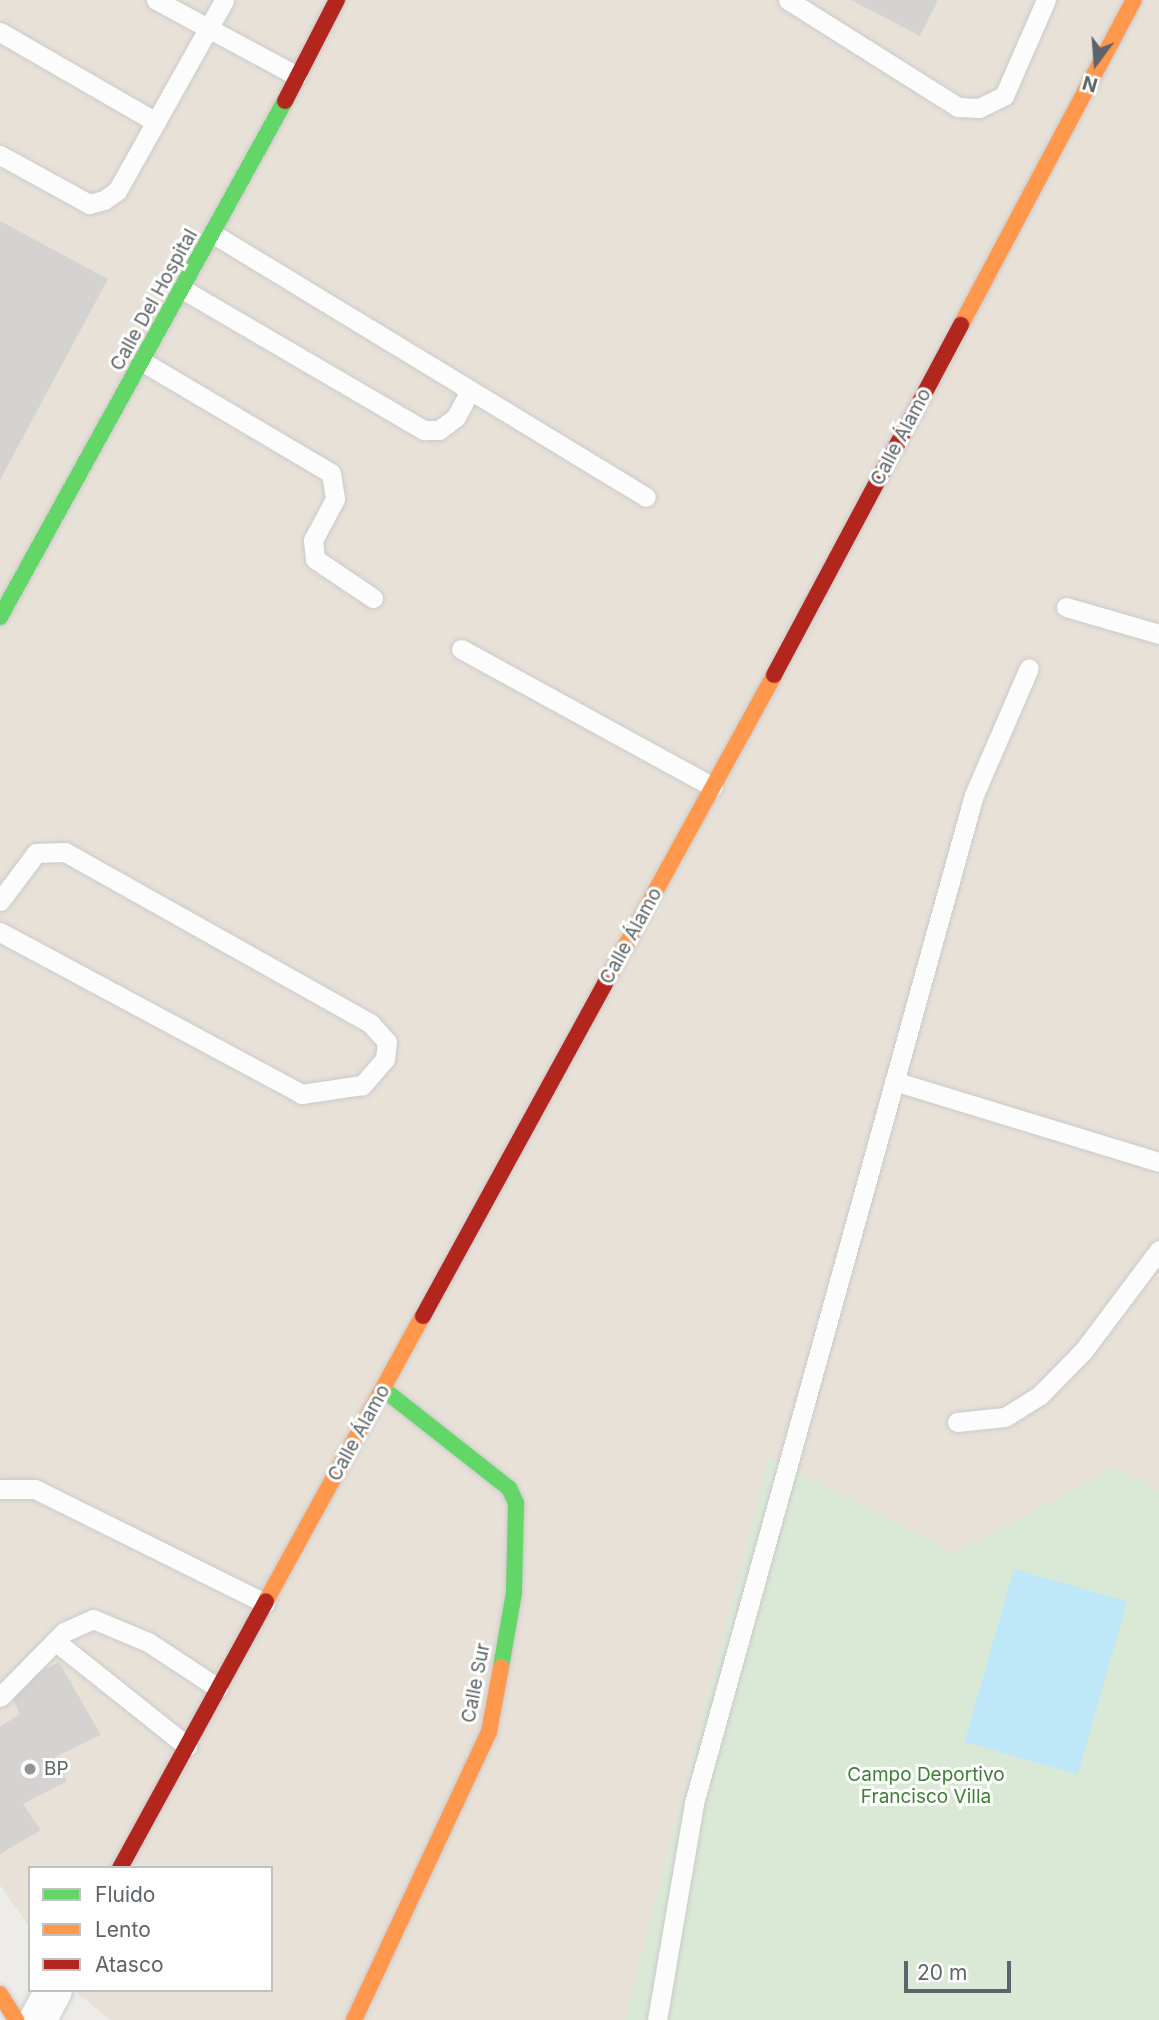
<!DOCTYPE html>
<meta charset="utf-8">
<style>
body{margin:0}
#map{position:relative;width:1159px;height:2020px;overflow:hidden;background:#eeece9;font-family:Inter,sans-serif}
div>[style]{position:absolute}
.commercial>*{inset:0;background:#e8e1d8}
.green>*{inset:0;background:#dae9d5}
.water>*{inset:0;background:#bee8f8;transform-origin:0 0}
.building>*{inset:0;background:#d5d3d2}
.roads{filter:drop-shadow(0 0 2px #cacaca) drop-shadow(0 0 2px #cacaca)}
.lane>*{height:19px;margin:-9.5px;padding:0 9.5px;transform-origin:9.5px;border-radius:9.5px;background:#fcfcfc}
.street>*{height:37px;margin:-18.5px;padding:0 18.5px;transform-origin:18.5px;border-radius:18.5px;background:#fcfcfc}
.fast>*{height:16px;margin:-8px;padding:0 8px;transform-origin:8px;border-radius:8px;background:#63d668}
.slow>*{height:16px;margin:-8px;padding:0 8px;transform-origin:8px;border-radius:8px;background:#ff974d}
.jam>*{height:16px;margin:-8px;padding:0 8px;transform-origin:8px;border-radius:8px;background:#b3261e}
.dots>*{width:19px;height:19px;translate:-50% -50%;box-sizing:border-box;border:4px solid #fff;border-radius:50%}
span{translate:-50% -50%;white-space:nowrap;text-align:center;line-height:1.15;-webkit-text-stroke:6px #fff;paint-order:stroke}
.street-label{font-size:19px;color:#5e6467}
.poi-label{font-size:19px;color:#5e6467}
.left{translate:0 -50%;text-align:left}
.park-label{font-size:19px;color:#3d8035}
.legend{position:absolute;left:28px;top:1866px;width:245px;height:126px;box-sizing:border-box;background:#fff;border:2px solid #bfc1c2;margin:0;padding:9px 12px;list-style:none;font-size:21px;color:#5e6467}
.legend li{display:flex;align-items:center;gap:14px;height:35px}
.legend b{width:35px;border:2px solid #bfc1c2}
.north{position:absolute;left:1061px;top:28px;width:70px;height:70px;-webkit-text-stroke:5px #fff;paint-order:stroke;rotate:196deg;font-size:19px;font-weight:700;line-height:28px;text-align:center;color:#5e6467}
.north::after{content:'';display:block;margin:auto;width:24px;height:32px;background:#5e6467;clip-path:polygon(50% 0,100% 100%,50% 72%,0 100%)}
.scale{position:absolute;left:904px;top:1961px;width:107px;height:32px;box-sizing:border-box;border:4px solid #5e6467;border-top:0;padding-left:9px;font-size:21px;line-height:24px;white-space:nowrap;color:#5e6467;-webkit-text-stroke:5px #fff;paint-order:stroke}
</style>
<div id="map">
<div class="commercial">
<i style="clip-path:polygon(0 0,1159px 0,1159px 2020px,111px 2020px,73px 1990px,271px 1990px,271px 1868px,30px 1868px,30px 1928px,0 1885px)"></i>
</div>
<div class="green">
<i style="clip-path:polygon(769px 1457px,955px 1553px,1115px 1467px,1159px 1491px,1159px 2020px,625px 2020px)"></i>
</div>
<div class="water">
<i style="left:1014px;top:1569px;width:118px;height:180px;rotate:16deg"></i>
</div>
<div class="building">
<i style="clip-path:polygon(851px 0,938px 0,920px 36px)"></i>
<i style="clip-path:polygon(0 221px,108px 279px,0 480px)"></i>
<i style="clip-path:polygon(59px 1662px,101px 1735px,55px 1757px,67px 1781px,23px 1804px,41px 1830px,0 1854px,0 1727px,20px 1714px,8px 1689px)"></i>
</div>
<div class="roads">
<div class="lane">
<i style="left:156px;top:0;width:160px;rotate:28.3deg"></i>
<i style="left:788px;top:0;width:201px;rotate:32.2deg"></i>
<i style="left:958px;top:107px;width:21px;rotate:3deg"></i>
<i style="left:979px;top:108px;width:28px;rotate:-26deg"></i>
<i style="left:1004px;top:96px;width:105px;rotate:-66.4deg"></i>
<i style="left:0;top:32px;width:180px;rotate:30deg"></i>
<i style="left:0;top:155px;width:102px;rotate:28.8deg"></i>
<i style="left:89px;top:204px;width:16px;rotate:-15deg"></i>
<i style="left:104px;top:200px;width:16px;rotate:-35deg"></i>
<i style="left:117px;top:191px;width:219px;rotate:-60.7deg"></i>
<i style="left:215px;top:235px;width:504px;rotate:31.29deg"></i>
<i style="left:184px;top:290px;width:278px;rotate:30.3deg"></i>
<i style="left:424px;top:430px;width:15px"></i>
<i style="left:439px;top:430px;width:21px;rotate:-37deg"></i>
<i style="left:456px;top:417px;width:30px;rotate:-62deg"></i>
<i style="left:143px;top:362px;width:218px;rotate:30.6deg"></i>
<i style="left:331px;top:473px;width:26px;rotate:81deg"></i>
<i style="left:335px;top:499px;width:47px;rotate:118.2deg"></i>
<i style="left:313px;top:540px;width:19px;rotate:84deg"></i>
<i style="left:315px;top:559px;width:70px;rotate:33.9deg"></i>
<i style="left:1066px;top:607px;width:97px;rotate:16.2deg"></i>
<i style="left:461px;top:649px;width:287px;rotate:28.7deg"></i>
<i style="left:0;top:901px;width:60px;rotate:-53.1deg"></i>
<i style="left:36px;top:853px;width:29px;rotate:-2deg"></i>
<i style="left:65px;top:852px;width:350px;rotate:29.3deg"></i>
<i style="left:370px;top:1023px;width:25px;rotate:48deg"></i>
<i style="left:387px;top:1042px;width:17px;rotate:97deg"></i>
<i style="left:385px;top:1059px;width:35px;rotate:131deg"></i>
<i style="left:362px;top:1085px;width:61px;rotate:171.5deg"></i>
<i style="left:302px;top:1094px;width:343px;rotate:-151.8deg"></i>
<i style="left:894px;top:1081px;width:277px;rotate:17deg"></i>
<i style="left:957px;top:1422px;width:48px;rotate:-5.9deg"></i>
<i style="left:1005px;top:1417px;width:40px;rotate:-32deg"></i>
<i style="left:1039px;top:1396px;width:64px;rotate:-45.6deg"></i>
<i style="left:1084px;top:1350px;width:125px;rotate:-53.1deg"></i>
<i style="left:0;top:1489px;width:35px"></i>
<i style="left:35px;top:1489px;width:257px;rotate:26.4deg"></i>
<i style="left:55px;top:1641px;width:169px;rotate:38.5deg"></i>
<i style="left:0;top:1697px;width:91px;rotate:-45.4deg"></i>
<i style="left:64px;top:1632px;width:32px;rotate:-24deg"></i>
<i style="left:93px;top:1619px;width:60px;rotate:22.7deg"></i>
<i style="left:148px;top:1642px;width:84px;rotate:33.3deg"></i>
<i style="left:657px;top:2020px;width:220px;rotate:-80.3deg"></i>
<i style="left:694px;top:1803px;width:1046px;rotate:-74.48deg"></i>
<i style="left:974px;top:795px;width:138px;rotate:-66.6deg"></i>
</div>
<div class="street">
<i style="left:37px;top:2020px;width:34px;rotate:-62deg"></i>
</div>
<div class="fast">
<i style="left:0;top:617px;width:589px;rotate:-61.09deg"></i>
<i style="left:383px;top:1389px;width:160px;rotate:38.2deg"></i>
<i style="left:509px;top:1488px;width:17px;rotate:65deg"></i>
<i style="left:516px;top:1503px;width:90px;rotate:91.3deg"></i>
<i style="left:514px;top:1593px;width:75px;rotate:100deg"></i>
</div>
<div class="slow">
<i style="left:961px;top:325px;width:368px;rotate:-62deg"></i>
<i style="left:605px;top:983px;width:351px;rotate:-61.2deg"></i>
<i style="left:266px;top:1601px;width:325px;rotate:-61.2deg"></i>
<i style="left:0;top:1994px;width:31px;rotate:58deg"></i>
<i style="left:354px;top:2020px;width:318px;rotate:-64.9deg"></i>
<i style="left:489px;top:1732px;width:66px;rotate:-79.5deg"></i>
</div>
<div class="jam">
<i style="left:285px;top:101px;width:114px;rotate:-62.8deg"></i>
<i style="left:774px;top:675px;width:397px;rotate:-61.9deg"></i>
<i style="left:423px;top:1316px;width:379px;rotate:-61.3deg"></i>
<i style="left:120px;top:1868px;width:304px;rotate:-61.3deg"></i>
</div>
</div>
<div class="dots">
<i style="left:30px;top:1769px;background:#909494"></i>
</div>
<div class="street-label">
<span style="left:154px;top:300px;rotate:-61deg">Calle Del Hospital</span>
<span style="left:901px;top:437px;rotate:-62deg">Calle Álamo</span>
<span style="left:631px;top:936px;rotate:-61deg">Calle Álamo</span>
<span style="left:359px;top:1433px;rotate:-61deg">Calle Álamo</span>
<span style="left:476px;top:1683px;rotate:-79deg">Calle Sur</span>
</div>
<div class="poi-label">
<span class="left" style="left:44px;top:1769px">BP</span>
</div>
<div class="park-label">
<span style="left:926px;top:1786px">Campo Deportivo<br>Francisco Villa</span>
</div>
<ul class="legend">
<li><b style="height:9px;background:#63d668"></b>Fluido</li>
<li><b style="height:9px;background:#ff974d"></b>Lento</li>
<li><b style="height:9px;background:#b3261e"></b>Atasco</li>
</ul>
<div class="north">N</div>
<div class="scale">20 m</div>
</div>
